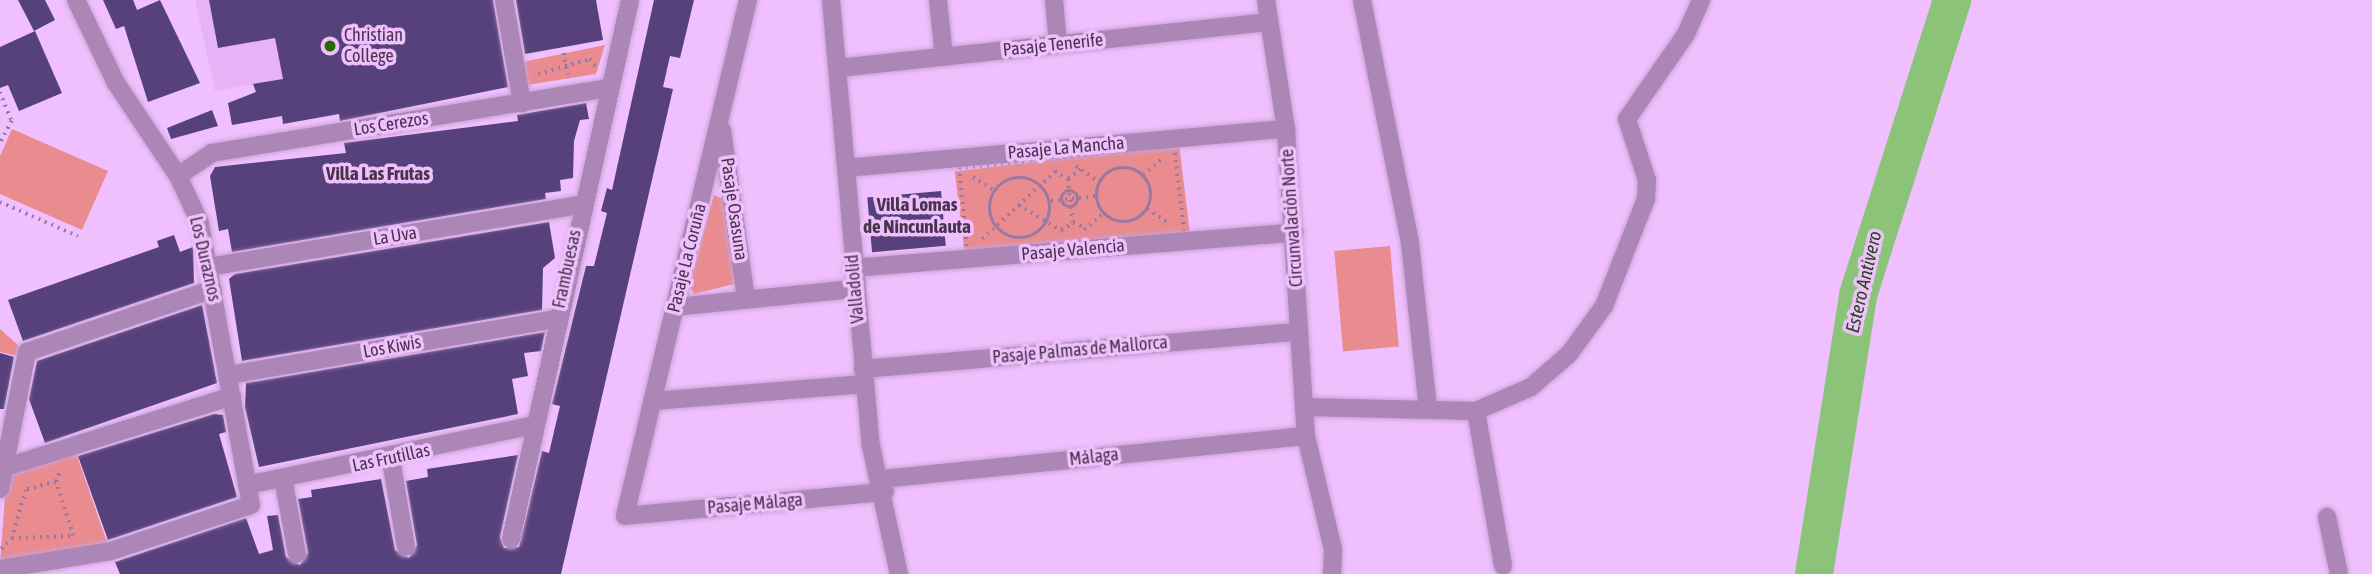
<!DOCTYPE html>
<meta charset="utf-8">
<style>
body{margin:0}
#map{position:relative;width:2372px;height:574px;overflow:hidden;background:#efc0fd;font-family:"Asap Condensed",sans-serif}
div>[style]{position:absolute}
.built>*{inset:0;background:#e7b3f6}
.green>*{inset:0;background:#ea8c8f;transform-origin:0 0}
.river>*{height:38px;margin:-19px;padding:0 19px;transform-origin:19px;border-radius:19px;background:#8bc479}
.building>*{inset:0;background:#56417c;transform-origin:0 0}
.path>*{height:3.5px;margin-top:-1.75px;transform-origin:0;background:repeating-linear-gradient(90deg,#9978a2 0 2px,transparent 0 7px)}
.path>.ring{margin:-1.75px;padding:0;box-sizing:content-box;background:none;border:3.5px solid #9978a2;border-radius:50%}
.roads{filter:drop-shadow(0 0 2px #caa1d6) drop-shadow(0 0 2px #caa1d6)}
.minor>*{height:18px;margin:-9px;padding:0 9px;transform-origin:9px;border-radius:9px;background:#ab86b6}
.dots>*{width:19px;height:19px;translate:-50% -50%;box-sizing:border-box;border:4px solid #efc0fd;border-radius:50%}
span{translate:-50% -50%;white-space:nowrap;text-align:center;line-height:1.15;-webkit-text-stroke:7px #efc0fd;paint-order:stroke}
.poi-label{font-size:18px;color:#48344d}
.left{translate:0 -50%;text-align:left}
.street-label{font-size:18px;color:#48344d}
.neighbourhood-label{font-size:19px;color:#48344d;font-weight:700}
.water-label{font-size:19px;color:#234815;font-style:italic}
</style>
<div id="map">
<div class="built">
<i style="clip-path:polygon(195px 0,448px 0,457px 48px,215px 91px)"></i>
</div>
<div class="green">
<i style="clip-path:polygon(605px 45px,596px 74px,527px 85px,523px 62px)"></i>
<i style="clip-path:polygon(12px 129px,108px 171px,82px 230px,0 194px,0 156px)"></i>
<i style="left:1179px;top:144px;width:93px;height:226px;rotate:83deg"></i>
<i style="clip-path:polygon(714px 195px,726px 200px,734px 284px,694px 294px,689px 285px)"></i>
<i style="left:1390px;top:246px;width:101px;height:56px;rotate:85deg"></i>
<i style="clip-path:polygon(0 329px,18px 345px,17px 356px,0 352px)"></i>
<i style="clip-path:polygon(75px 450px,109px 548px,0 565px,6px 482px,19px 470px)"></i>
</div>
<div class="river">
<i style="left:1814px;top:574px;width:282px;rotate:-81deg"></i>
<i style="left:1858px;top:295px;width:310px;rotate:-72.3deg"></i>
</div>
<div class="building">
<i style="clip-path:polygon(18px 0,45px 0,55px 20px,34px 31px)"></i>
<i style="clip-path:polygon(103px 0,133px 0,137px 10px,160px 0,200px 83px,148px 102px,124px 26px,116px 29px)"></i>
<i style="clip-path:polygon(209px 0,493px 0,508px 87px,340px 121px,339px 114px,283px 124px,282px 116px,232px 125px,228px 103px,256px 92px,253px 84px,283px 79px,275px 38px,218px 48px)"></i>
<i style="clip-path:polygon(516px 0,596px 0,603px 40px,525px 54px)"></i>
<i style="clip-path:polygon(654px 0,694px 0,680px 58px,670px 56px,663px 87px,673px 89px,561px 574px,120px 574px,115px 562px,246px 518px,259px 554px,273px 550px,267px 516px,278px 515px,286px 557px,300px 565px,308px 553px,298px 499px,312px 497px,311px 490px,381px 479px,395px 550px,409px 558px,417px 545px,406px 481px,428px 477px,427px 469px,518px 455px,500px 537px,504px 548px,519px 547px,542px 451px,549px 453px,560px 406px,552px 404px,557px 384px,586px 266px,594px 266px,607px 213px,601px 211px,607px 188px,612px 190px)"></i>
<i style="clip-path:polygon(35px 31px,62px 93px,19px 111px,8px 85px,0 88px,0 47px)"></i>
<i style="clip-path:polygon(586px 103px,589px 119px,580px 120px,574px 141px,573px 178px,560px 180px,561px 191px,545px 193px,546px 199px,232px 252px,228px 229px,219px 231px,210px 176px,215px 167px,346px 153px,344px 143px,518px 121px,517px 115px)"></i>
<i style="clip-path:polygon(212px 110px,218px 126px,171px 139px,167px 128px)"></i>
<i style="left:941px;top:191px;width:55px;height:74px;rotate:85deg"></i>
<i style="clip-path:polygon(549px 222px,555px 258px,543px 268px,542px 310px,242px 361px,229px 279px,235px 274px)"></i>
<i style="clip-path:polygon(174px 235px,180px 252px,193px 247px,194px 283px,23px 341px,8px 300px,159px 247px,157px 241px)"></i>
<i style="clip-path:polygon(202px 305px,217px 383px,45px 443px,29px 399px,37px 361px)"></i>
<i style="clip-path:polygon(545px 332px,541px 351px,524px 353px,528px 376px,512px 379px,518px 414px,259px 467px,245px 407px,246px 383px)"></i>
<i style="clip-path:polygon(0 353px,14px 357px,4px 409px,0 409px)"></i>
<i style="clip-path:polygon(214px 414px,223px 415px,226px 432px,219px 434px,237px 497px,108px 540px,78px 456px)"></i>
</div>
<div class="path">
<i style="left:564px;top:53px;width:22px;rotate:80deg"></i>
<i style="left:538px;top:74px;width:54px;rotate:-16.1deg"></i>
<i style="left:590px;top:59px;width:9px;rotate:54deg"></i>
<i style="left:0;top:92px;width:31px;rotate:68deg"></i>
<i style="left:12px;top:121px;width:26px;rotate:118deg"></i>
<i style="left:1174px;top:146px;width:89px;rotate:82.9deg"></i>
<i style="left:1185px;top:234px;width:219px;rotate:175deg"></i>
<i style="left:967px;top:253px;width:85px;rotate:-95.4deg"></i>
<i style="left:959px;top:168px;width:216px;rotate:-5.8deg"></i>
<i style="left:1076px;top:166px;width:29px;rotate:35deg"></i>
<i class="ring" style="left:1097px;top:168px;width:50.5px;height:50.5px"></i>
<i style="left:1055px;top:171px;width:15px;rotate:32deg"></i>
<i style="left:1068px;top:179px;width:16px;rotate:-40deg"></i>
<i style="left:1143px;top:175px;width:23px;rotate:-41deg"></i>
<i style="left:973px;top:177px;width:26px;rotate:32deg"></i>
<i class="ring" style="left:990px;top:178px;width:56.5px;height:56.5px"></i>
<i style="left:1068px;top:179px;width:44px;rotate:83.5deg"></i>
<i class="ring" style="left:1062px;top:191px;width:12.5px;height:12.5px"></i>
<i style="left:1051px;top:201px;width:46px;rotate:-6.2deg"></i>
<i style="left:0;top:202px;width:85px;rotate:23.6deg"></i>
<i style="left:1019px;top:205px;width:50px;rotate:31.2deg"></i>
<i style="left:1147px;top:209px;width:26px;rotate:32deg"></i>
<i style="left:1061px;top:230px;width:14px;rotate:-30deg"></i>
<i style="left:1073px;top:223px;width:14px;rotate:21deg"></i>
<i style="left:1084px;top:230px;width:27px;rotate:-42deg"></i>
<i style="left:982px;top:239px;width:105px;rotate:-42.7deg"></i>
<i style="left:56px;top:482px;width:31px;rotate:165deg"></i>
<i style="left:26px;top:490px;width:50px;rotate:106.3deg"></i>
<i style="left:12px;top:538px;width:61px;rotate:-1.9deg"></i>
<i style="left:73px;top:536px;width:57px;rotate:-107.5deg"></i>
<i style="left:56px;top:482px;width:13px;rotate:-72deg"></i>
<i style="left:1px;top:549px;width:16px;rotate:-45deg"></i>
</div>
<div class="roads">
<div class="minor">
<i style="left:504px;top:0;width:105px;rotate:80.1deg"></i>
<i style="left:748px;top:0;width:530px;rotate:103.41deg"></i>
<i style="left:625px;top:516px;width:261px;rotate:-5.3deg"></i>
<i style="left:831px;top:0;width:448px;rotate:84.9deg"></i>
<i style="left:871px;top:446px;width:131px;rotate:77.7deg"></i>
<i style="left:938px;top:0;width:57px;rotate:84deg"></i>
<i style="left:1054px;top:0;width:44px;rotate:84.8deg"></i>
<i style="left:1266px;top:0;width:131px;rotate:81.2deg"></i>
<i style="left:1286px;top:129px;width:308px;rotate:86.3deg"></i>
<i style="left:1306px;top:436px;width:116px;rotate:76.6deg"></i>
<i style="left:1333px;top:549px;width:25px;rotate:92deg"></i>
<i style="left:1362px;top:0;width:248px;rotate:78.8deg"></i>
<i style="left:1410px;top:243px;width:167px;rotate:83.8deg"></i>
<i style="left:838px;top:68px;width:432px;rotate:-6.1deg"></i>
<i style="left:722px;top:130px;width:171px;rotate:81.9deg"></i>
<i style="left:846px;top:168px;width:442px;rotate:-5.1deg"></i>
<i style="left:178px;top:176px;width:41px;rotate:-34.1deg"></i>
<i style="left:212px;top:153px;width:403px;rotate:-9.3deg"></i>
<i style="left:209px;top:267px;width:376px;rotate:-9.5deg"></i>
<i style="left:852px;top:268px;width:444px;rotate:-4.6deg"></i>
<i style="left:675px;top:307px;width:179px;rotate:-5.8deg"></i>
<i style="left:863px;top:369px;width:437px;rotate:-4.9deg"></i>
<i style="left:228px;top:375px;width:333px;rotate:-9.7deg"></i>
<i style="left:653px;top:401px;width:213px;rotate:-4.6deg"></i>
<i style="left:1304px;top:407px;width:172px;rotate:1.3deg"></i>
<i style="left:1476px;top:411px;width:60px;rotate:-23.6deg"></i>
<i style="left:1531px;top:387px;width:50px;rotate:-41deg"></i>
<i style="left:1569px;top:354px;width:59px;rotate:-53.9deg"></i>
<i style="left:1604px;top:306px;width:115px;rotate:-68.6deg"></i>
<i style="left:1646px;top:199px;width:19px;rotate:-87deg"></i>
<i style="left:1647px;top:180px;width:64px;rotate:-108.2deg"></i>
<i style="left:1627px;top:119px;width:103px;rotate:-55.2deg"></i>
<i style="left:1686px;top:34px;width:37px;rotate:-66deg"></i>
<i style="left:1476px;top:411px;width:157px;rotate:80.1deg"></i>
<i style="left:391px;top:460px;width:88px;rotate:80.2deg"></i>
<i style="left:6px;top:467px;width:237px;rotate:-17.4deg"></i>
<i style="left:283px;top:478px;width:77px;rotate:79.6deg"></i>
<i style="left:882px;top:479px;width:426px;rotate:-5.8deg"></i>
<i style="left:247px;top:485px;width:293px;rotate:-11.8deg"></i>
<i style="left:0;top:489px;width:140px;rotate:-78.9deg"></i>
<i style="left:27px;top:352px;width:196px;rotate:-18.7deg"></i>
<i style="left:2327px;top:517px;width:58px;rotate:78.1deg"></i>
<i style="left:511px;top:539px;width:552px;rotate:-77.55deg"></i>
<i style="left:0;top:569px;width:112px;rotate:-9.2deg"></i>
<i style="left:111px;top:551px;width:147px;rotate:-18.2deg"></i>
<i style="left:251px;top:505px;width:287px;rotate:-100.3deg"></i>
<i style="left:200px;top:223px;width:52px;rotate:-115.1deg"></i>
<i style="left:178px;top:176px;width:112px;rotate:-123.7deg"></i>
<i style="left:116px;top:83px;width:92px;rotate:-115.7deg"></i>
</div>
</div>
<div class="dots">
<i style="left:330px;top:46px;background:#276a01"></i>
</div>
<div class="poi-label">
<span class="left" style="left:344px;top:46px">Christian<br>College</span>
</div>
<div class="street-label">
<span style="left:1053px;top:45px;rotate:-6deg">Pasaje Tenerife</span>
<span style="left:391px;top:124px;rotate:-9deg">Los Cerezos</span>
<span style="left:1066px;top:148px;rotate:-5deg">Pasaje La Mancha</span>
<span style="left:734px;top:209px;rotate:82deg">Pasaje Osasuna</span>
<span style="left:1292px;top:218px;rotate:-94deg">Circunvalación Norte</span>
<span style="left:395px;top:236px;rotate:-9deg">La Uva</span>
<span style="left:1073px;top:250px;rotate:-5deg">Pasaje Valencia</span>
<span style="left:687px;top:258px;rotate:-76deg">Pasaje La Coruña</span>
<span style="left:205px;top:259px;rotate:77deg">Los Duraznos</span>
<span style="left:567px;top:269px;rotate:-78deg">Frambuesas</span>
<span style="left:855px;top:289px;rotate:-95deg">Valladolid</span>
<span style="left:392px;top:347px;rotate:-10deg">Los Kiwis</span>
<span style="left:1080px;top:350px;rotate:-5deg">Pasaje Palmas de Mallorca</span>
<span style="left:1094px;top:457px;rotate:-6deg">Málaga</span>
<span style="left:391px;top:458px;rotate:-12deg">Las Frutillas</span>
<span style="left:755px;top:504px;rotate:-5deg">Pasaje Málaga</span>
</div>
<div class="neighbourhood-label">
<span style="left:378px;top:174px">Villa Las Frutas</span>
<span style="left:917px;top:216px">Villa Lomas<br>de Nincunlauta</span>
</div>
<div class="water-label">
<span style="left:1864px;top:282px;rotate:-77deg">Estero Antivero</span>
</div>
</div>
